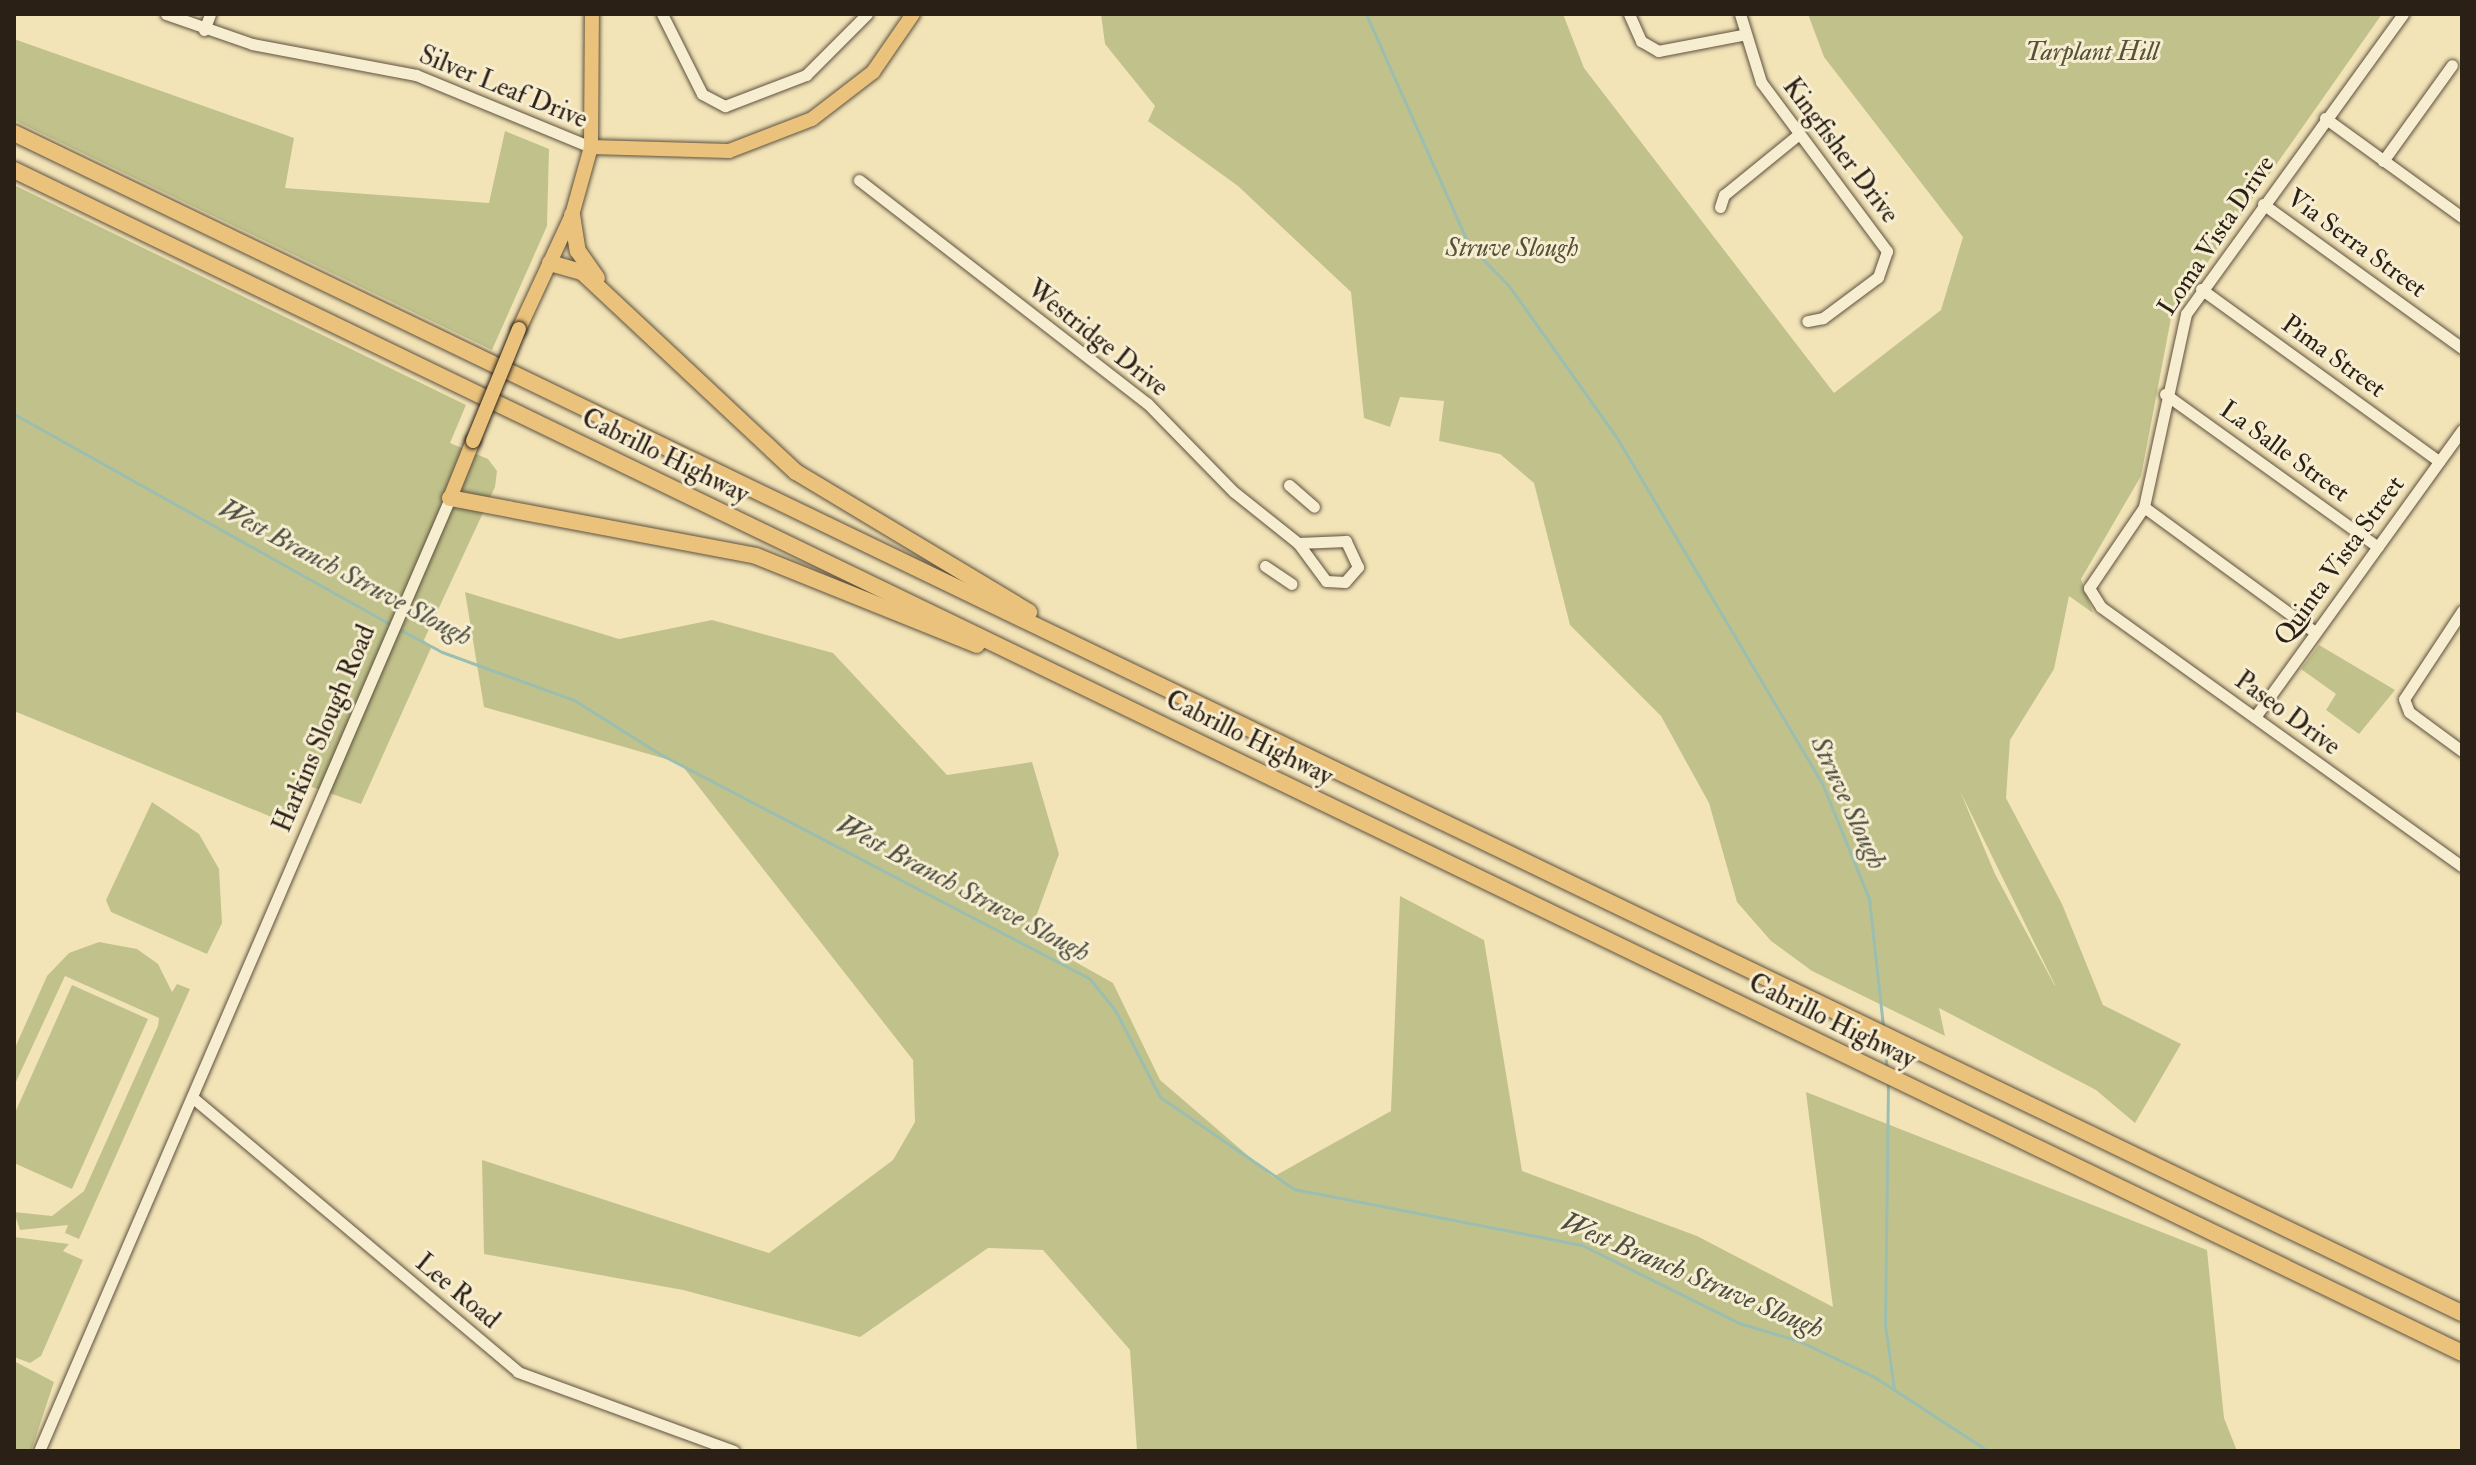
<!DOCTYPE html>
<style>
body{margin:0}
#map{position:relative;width:2476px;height:1465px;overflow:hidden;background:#f3e4b8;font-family:"IM FELL Double Pica",serif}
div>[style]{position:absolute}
.green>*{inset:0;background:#c1c28b}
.stream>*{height:3px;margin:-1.5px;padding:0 1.5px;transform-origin:1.5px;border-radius:1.5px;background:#9bbeb1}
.roads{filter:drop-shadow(0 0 2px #5d513e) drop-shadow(0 0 2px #5d513e)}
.minor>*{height:11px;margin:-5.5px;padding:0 5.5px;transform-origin:5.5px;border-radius:5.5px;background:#f7edd1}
.major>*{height:14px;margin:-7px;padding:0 7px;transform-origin:7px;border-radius:7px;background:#eac27c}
.highway>*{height:16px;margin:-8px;padding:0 8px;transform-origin:8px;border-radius:8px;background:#eac27c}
.bridges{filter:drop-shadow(0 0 2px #2b2016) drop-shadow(0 0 2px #2b2016)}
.major-bridge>*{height:14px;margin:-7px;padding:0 7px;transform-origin:7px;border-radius:7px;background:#eac27c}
span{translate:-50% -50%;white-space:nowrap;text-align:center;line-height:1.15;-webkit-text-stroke:6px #f7edd1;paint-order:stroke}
.park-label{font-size:26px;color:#585139;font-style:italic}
.street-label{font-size:26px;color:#2b2016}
.water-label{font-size:28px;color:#4d4f44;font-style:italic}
.frame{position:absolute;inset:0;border:16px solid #2b2016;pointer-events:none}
</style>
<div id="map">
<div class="green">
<i style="clip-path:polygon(evenodd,1101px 14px,1563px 14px,1584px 68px,1834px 393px,1941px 310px,1963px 237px,1824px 57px,1808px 14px,2382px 14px,2172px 313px,2141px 476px,2081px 579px,2093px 613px,2069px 596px,2054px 669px,2010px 740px,2006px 798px,2062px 904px,2103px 1005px,2181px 1044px,2135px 1123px,2096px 1090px,1939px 1008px,1945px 1036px,1812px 971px,1771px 941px,1737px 902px,1709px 803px,1661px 716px,1570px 625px,1534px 483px,1500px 454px,1439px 441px,1444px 401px,1400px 397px,1390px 427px,1364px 418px,1351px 292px,1238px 186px,1148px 121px,1155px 106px,1105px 44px,1101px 14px,1960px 791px,2055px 985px,2055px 986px,1995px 874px,1960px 791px)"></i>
<i style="clip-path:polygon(14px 39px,294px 138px,285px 188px,489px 203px,505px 131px,549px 149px,547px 226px,492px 350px,14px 120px)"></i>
<i style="clip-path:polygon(14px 185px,466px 405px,450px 443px,488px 459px,497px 471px,495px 487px,424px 640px,431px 648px,361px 804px,309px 786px,286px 823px,14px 711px)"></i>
<i style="clip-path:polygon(465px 592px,619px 639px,712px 620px,833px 653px,947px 775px,1032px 762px,1059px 854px,1033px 925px,1040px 942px,1113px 983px,1160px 1080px,1273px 1177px,1391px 1111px,1400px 896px,1484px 940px,1522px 1171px,1697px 1236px,1833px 1307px,1806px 1092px,2207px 1250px,2224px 1418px,2237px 1451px,1137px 1451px,1130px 1350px,1043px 1250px,988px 1248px,860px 1337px,683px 1290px,484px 1254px,482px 1160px,769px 1253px,893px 1160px,915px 1122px,913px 1060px,680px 763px,484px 707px)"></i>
<i style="clip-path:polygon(2319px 645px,2395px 690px,2359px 734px,2326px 710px,2336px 694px,2301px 669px)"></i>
<i style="clip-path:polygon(152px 802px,199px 834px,219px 869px,222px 923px,207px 954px,111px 912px,106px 900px)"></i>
<i style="clip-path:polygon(99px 942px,137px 949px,158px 964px,172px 992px,177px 984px,190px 989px,79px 1239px,65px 1233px,68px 1225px,20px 1230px,14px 1212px,52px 1216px,84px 1191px,158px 1026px,159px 1018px,65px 976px,14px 1086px,14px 1050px,47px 976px,69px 953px)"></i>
<i style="clip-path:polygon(72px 985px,148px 1019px,72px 1189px,14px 1163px,14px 1115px)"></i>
<i style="clip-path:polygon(14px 1237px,69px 1244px,63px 1251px,83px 1260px,41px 1356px,30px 1363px,14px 1357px)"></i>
<i style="clip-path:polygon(14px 1361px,54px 1382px,31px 1451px,14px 1451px)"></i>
</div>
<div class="stream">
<i style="left:1366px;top:14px;width:253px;rotate:66deg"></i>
<i style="left:1469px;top:245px;width:57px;rotate:45.7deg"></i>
<i style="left:1509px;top:286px;width:186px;rotate:54.6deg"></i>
<i style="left:1617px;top:438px;width:401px;rotate:59.3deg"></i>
<i style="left:1822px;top:783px;width:125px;rotate:67.9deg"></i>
<i style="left:1869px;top:899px;width:128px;rotate:83.7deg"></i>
<i style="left:14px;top:414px;width:431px;rotate:29.2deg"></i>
<i style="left:397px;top:628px;width:51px;rotate:28.1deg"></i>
<i style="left:442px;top:652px;width:140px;rotate:20deg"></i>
<i style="left:574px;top:700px;width:102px;rotate:32.1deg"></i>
<i style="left:660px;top:754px;width:484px;rotate:27.6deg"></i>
<i style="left:1089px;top:978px;width:41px;rotate:50.9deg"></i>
<i style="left:1115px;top:1010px;width:98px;rotate:62.7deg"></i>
<i style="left:1160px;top:1097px;width:163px;rotate:34.5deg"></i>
<i style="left:1294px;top:1189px;width:293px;rotate:11deg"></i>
<i style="left:1582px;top:1245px;width:175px;rotate:26.4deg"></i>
<i style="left:1739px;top:1323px;width:63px;rotate:16.7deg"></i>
<i style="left:1799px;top:1341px;width:82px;rotate:25.3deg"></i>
<i style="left:1873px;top:1376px;width:137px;rotate:33.1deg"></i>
<i style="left:1884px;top:1042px;width:28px;rotate:84deg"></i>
<i style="left:1888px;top:1082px;width:242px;rotate:90.7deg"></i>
<i style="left:1885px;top:1324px;width:66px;rotate:82.1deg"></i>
</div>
<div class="roads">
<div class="minor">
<i style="left:166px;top:14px;width:91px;rotate:19.2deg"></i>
<i style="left:252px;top:44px;width:167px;rotate:10.7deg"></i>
<i style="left:416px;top:75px;width:189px;rotate:22.4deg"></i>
<i style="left:662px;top:14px;width:89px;rotate:63.4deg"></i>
<i style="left:702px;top:94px;width:26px;rotate:28deg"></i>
<i style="left:725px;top:106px;width:87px;rotate:-20.9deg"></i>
<i style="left:806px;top:75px;width:86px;rotate:-45deg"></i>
<i style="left:1629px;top:14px;width:30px;rotate:66deg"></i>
<i style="left:1641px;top:41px;width:20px;rotate:30deg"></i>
<i style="left:1658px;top:51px;width:86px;rotate:-10.8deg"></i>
<i style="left:1740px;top:14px;width:71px;rotate:72.8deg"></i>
<i style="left:1761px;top:82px;width:211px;rotate:53.3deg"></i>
<i style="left:1887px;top:251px;width:28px;rotate:109deg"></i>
<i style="left:1878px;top:277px;width:69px;rotate:143.3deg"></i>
<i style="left:1823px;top:318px;width:16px;rotate:169deg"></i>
<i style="left:2403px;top:14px;width:370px;rotate:125.9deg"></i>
<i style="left:2186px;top:314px;width:198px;rotate:102.3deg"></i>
<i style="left:2144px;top:507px;width:98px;rotate:124.2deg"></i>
<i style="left:2089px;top:588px;width:22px;rotate:58deg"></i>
<i style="left:2101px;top:607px;width:444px;rotate:35.7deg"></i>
<i style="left:204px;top:30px;width:17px;rotate:-69deg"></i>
<i style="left:2325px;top:118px;width:169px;rotate:35.9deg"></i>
<i style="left:2383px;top:161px;width:118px;rotate:-54.3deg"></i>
<i style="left:859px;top:180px;width:364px;rotate:37.8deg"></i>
<i style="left:1147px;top:403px;width:124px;rotate:45.7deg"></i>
<i style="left:1234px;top:492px;width:82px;rotate:38.6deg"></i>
<i style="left:1298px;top:543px;width:47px;rotate:53.6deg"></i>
<i style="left:1326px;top:581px;width:19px;rotate:3deg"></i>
<i style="left:1345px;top:582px;width:20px;rotate:-49deg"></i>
<i style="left:1358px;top:567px;width:29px;rotate:-115deg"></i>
<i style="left:1346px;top:541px;width:48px;rotate:177.6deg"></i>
<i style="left:2263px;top:204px;width:246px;rotate:35.9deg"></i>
<i style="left:1720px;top:207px;width:13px;rotate:-72deg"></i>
<i style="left:1724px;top:195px;width:97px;rotate:-39.1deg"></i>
<i style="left:2201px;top:289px;width:294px;rotate:35.9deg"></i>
<i style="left:2165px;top:394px;width:262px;rotate:35.7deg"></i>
<i style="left:1289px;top:485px;width:33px;rotate:41deg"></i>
<i style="left:2144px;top:507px;width:212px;rotate:36.2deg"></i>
<i style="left:1265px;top:566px;width:32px;rotate:34deg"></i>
<i style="left:2462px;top:611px;width:105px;rotate:123.4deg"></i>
<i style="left:2404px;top:699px;width:14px;rotate:69deg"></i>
<i style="left:2409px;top:712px;width:66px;rotate:36.3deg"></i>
<i style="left:2255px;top:717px;width:354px;rotate:-54.2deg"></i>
<i style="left:192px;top:1097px;width:426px;rotate:40.1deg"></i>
<i style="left:518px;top:1372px;width:230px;rotate:20.1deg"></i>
<i style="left:39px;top:1451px;width:1038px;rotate:-66.67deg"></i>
</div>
<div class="major">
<i style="left:591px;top:147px;width:138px;rotate:1.7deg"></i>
<i style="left:729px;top:151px;width:89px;rotate:-21.1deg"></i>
<i style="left:812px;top:119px;width:77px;rotate:-37.6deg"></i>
<i style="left:873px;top:72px;width:70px;rotate:-55.4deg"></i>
<i style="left:519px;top:329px;width:126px;rotate:-65.1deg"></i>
<i style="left:572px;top:215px;width:71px;rotate:-74.4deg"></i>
<i style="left:591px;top:147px;width:133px;rotate:-89.6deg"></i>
<i style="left:450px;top:498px;width:61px;rotate:-68deg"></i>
</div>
<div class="highway">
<i style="left:14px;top:133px;width:2718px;rotate:25.74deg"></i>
<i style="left:14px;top:170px;width:2719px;rotate:25.79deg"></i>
<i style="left:572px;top:215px;width:36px;rotate:81deg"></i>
<i style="left:578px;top:251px;width:33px;rotate:55deg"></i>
<i style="left:550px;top:263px;width:33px;rotate:16deg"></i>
<i style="left:582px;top:272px;width:293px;rotate:43.1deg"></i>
<i style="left:796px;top:472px;width:272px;rotate:31deg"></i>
<i style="left:450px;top:498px;width:311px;rotate:10.7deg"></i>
<i style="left:756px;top:556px;width:238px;rotate:21.9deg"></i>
</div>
</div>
<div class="bridges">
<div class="major-bridge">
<i style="left:473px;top:441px;width:121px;rotate:-67.7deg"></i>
</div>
</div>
<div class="park-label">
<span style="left:2092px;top:53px">Tarplant Hill</span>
<span style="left:1512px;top:249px">Struve Slough</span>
</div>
<div class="street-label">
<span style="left:503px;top:88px;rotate:22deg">Silver Leaf Drive</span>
<span style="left:1840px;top:151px;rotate:53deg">Kingfisher Drive</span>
<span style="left:2217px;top:236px;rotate:-56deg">Loma Vista Drive</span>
<span style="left:2356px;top:244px;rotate:36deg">Via Serra Street</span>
<span style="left:1097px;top:339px;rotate:38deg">Westridge Drive</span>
<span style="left:2333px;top:357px;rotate:36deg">Pima Street</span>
<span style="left:2284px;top:452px;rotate:36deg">La Salle Street</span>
<span style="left:665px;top:457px;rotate:26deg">Cabrillo Highway</span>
<span style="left:2340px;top:561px;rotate:-54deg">Quinta Vista Street</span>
<span style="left:2287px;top:714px;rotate:36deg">Paseo Drive</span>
<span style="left:325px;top:729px;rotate:-67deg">Harkins Slough Road</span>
<span style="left:1249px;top:739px;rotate:26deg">Cabrillo Highway</span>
<span style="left:1832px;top:1022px;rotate:26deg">Cabrillo Highway</span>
<span style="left:457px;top:1292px;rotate:40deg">Lee Road</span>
</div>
<div class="water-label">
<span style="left:345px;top:573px;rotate:28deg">West Branch Struve Slough</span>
<span style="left:1848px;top:803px;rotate:65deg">Struve Slough</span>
<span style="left:963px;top:889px;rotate:28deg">West Branch Struve Slough</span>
<span style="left:1692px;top:1276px;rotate:23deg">West Branch Struve Slough</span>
</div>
<div class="frame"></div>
</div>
